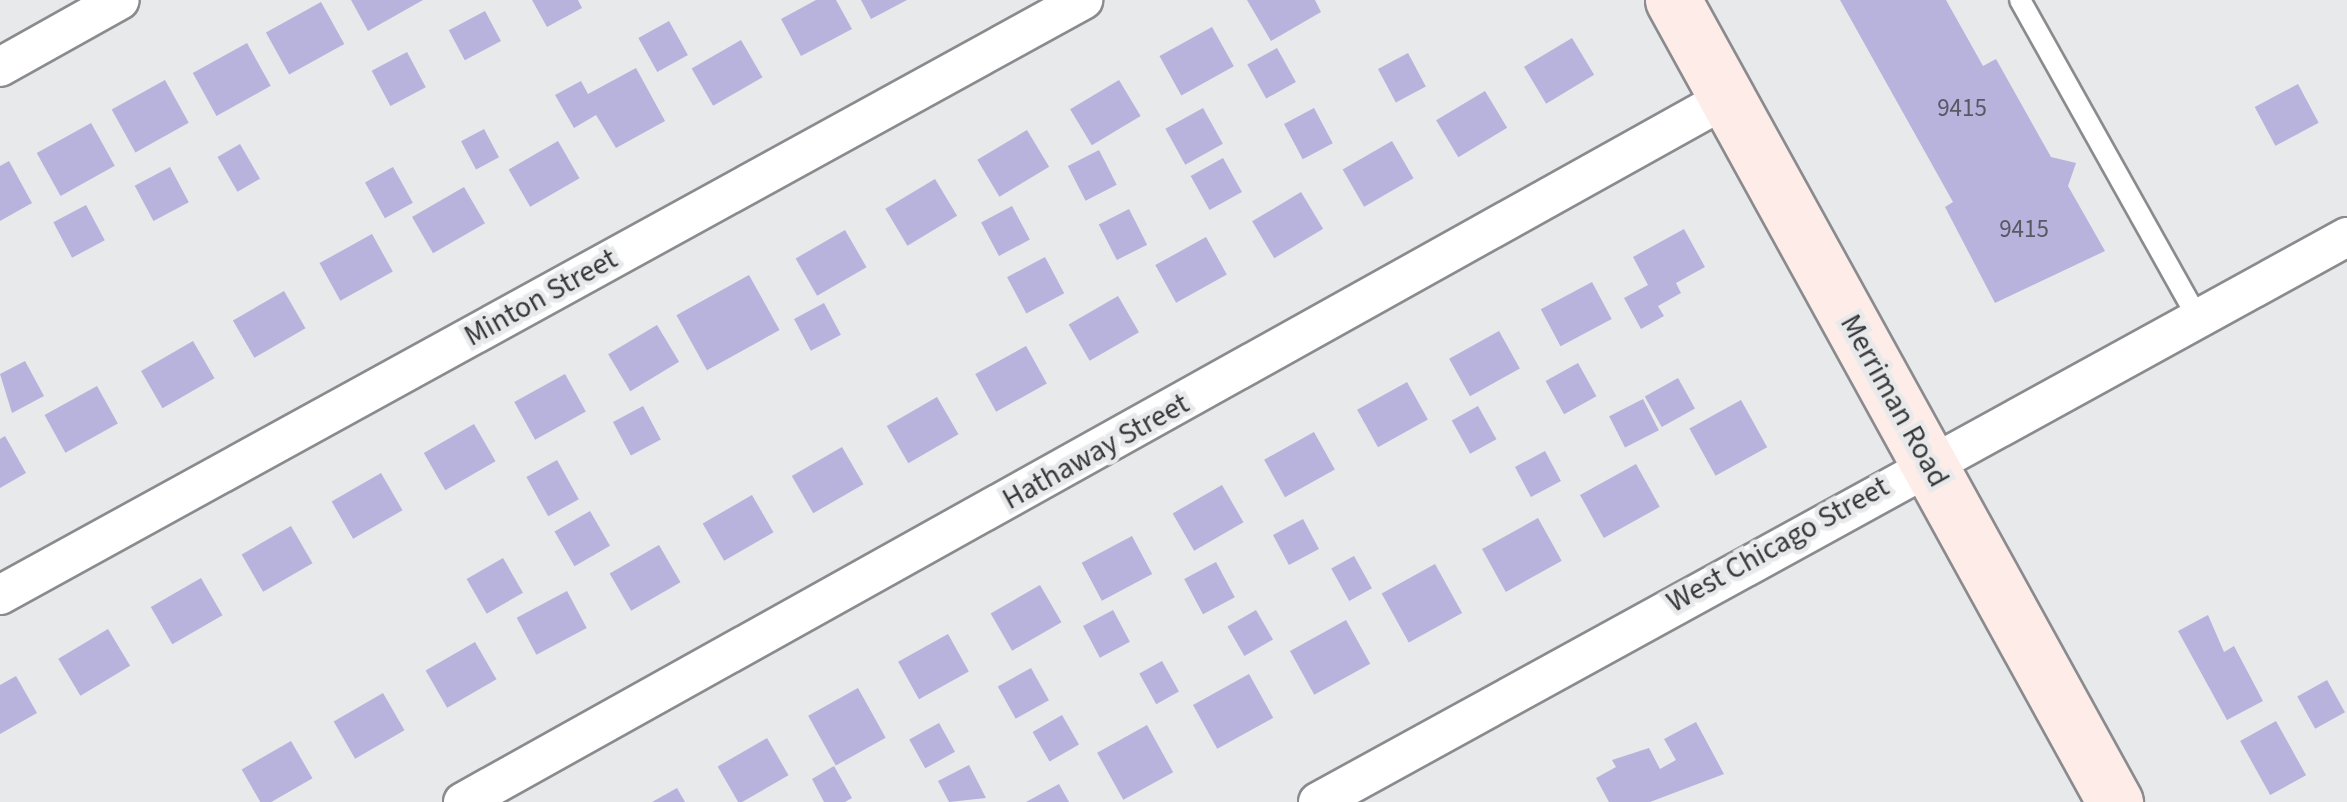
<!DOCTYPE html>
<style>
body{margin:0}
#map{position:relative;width:2347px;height:802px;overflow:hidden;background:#e7e9eb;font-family:"Source Sans 3",sans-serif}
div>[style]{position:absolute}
.building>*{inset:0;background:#b8b3dd;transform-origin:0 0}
.roads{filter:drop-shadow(2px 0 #8a8b8e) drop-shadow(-2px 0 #8a8b8e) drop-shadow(0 2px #8a8b8e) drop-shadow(0 -2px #8a8b8e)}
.service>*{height:20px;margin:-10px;padding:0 10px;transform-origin:10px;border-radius:10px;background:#fff}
.minor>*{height:38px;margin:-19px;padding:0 19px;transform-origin:19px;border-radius:19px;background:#fff}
.secondary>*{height:55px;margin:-27.5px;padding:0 27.5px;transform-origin:27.5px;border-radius:27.5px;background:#feece8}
span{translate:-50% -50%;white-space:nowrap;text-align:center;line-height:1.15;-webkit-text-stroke:9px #e7e9eb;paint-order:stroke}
.number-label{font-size:25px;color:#595863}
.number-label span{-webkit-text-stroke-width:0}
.street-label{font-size:30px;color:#39393a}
</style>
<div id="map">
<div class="building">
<div style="clip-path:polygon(351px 0,423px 0,368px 31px)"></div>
<div style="clip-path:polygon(532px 0,578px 0,582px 8px,547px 27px)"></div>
<div style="clip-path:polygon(816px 0,836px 0,852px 29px,801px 56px,781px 19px)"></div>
<div style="clip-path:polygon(861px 0,907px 0,871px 19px)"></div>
<div style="clip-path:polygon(1247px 0,1315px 0,1321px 12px,1271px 41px)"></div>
<div style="clip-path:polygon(1840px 0,1946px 0,1983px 66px,1996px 59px,2051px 157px,2076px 163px,2068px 186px,2105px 251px,1995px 303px,1945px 207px,1953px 202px)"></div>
<div style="left:321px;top:2px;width:48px;height:63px;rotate:61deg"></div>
<div style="left:485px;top:11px;width:34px;height:41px;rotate:62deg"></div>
<div style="left:669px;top:21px;width:39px;height:35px;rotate:61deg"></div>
<div style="left:1212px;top:27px;width:45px;height:60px;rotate:61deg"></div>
<div style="left:1572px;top:38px;width:43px;height:56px;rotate:59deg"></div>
<div style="left:741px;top:40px;width:43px;height:57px;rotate:60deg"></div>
<div style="left:247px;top:43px;width:49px;height:62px;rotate:61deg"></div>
<div style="left:1277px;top:48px;width:39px;height:34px;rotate:61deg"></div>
<div style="left:407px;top:52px;width:40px;height:40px;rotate:62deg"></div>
<div style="left:1408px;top:53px;width:38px;height:34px;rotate:62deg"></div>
<div style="clip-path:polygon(636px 68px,665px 121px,616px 148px,596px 115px,574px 128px,555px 95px,581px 81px,588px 94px)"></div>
<div style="left:165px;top:80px;width:49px;height:61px;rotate:61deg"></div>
<div style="left:1119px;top:80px;width:42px;height:57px;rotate:59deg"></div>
<div style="left:2298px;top:84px;width:44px;height:49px;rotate:62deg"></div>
<div style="left:1485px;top:91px;width:43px;height:57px;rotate:59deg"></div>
<div style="left:1203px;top:108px;width:41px;height:43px;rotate:61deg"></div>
<div style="left:1314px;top:108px;width:40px;height:34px;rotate:62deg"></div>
<div style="left:91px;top:123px;width:49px;height:62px;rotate:61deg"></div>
<div style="left:484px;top:129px;width:32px;height:26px;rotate:62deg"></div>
<div style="left:1027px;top:130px;width:43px;height:58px;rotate:59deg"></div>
<div style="left:558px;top:141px;width:43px;height:57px;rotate:60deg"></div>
<div style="left:1392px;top:141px;width:43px;height:57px;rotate:60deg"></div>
<div style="left:240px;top:144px;width:40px;height:26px;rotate:60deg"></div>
<div style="left:1099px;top:150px;width:39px;height:35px;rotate:63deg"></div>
<div style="left:1223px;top:158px;width:39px;height:37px;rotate:61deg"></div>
<div style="clip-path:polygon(9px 161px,32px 203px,0 221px,0 166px)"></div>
<div style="left:170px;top:167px;width:40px;height:40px;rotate:62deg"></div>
<div style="left:393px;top:167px;width:41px;height:32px;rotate:61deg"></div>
<div style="left:935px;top:179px;width:43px;height:58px;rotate:59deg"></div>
<div style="left:464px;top:187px;width:42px;height:60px;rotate:60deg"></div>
<div style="left:1301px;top:192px;width:43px;height:57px;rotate:59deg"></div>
<div style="left:86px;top:205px;width:40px;height:37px;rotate:62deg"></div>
<div style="left:1012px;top:206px;width:38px;height:35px;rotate:62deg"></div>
<div style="left:1129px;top:209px;width:40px;height:34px;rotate:63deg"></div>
<div style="clip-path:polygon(1684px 229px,1705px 267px,1676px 283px,1681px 293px,1658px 306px,1664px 316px,1641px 329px,1624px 298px,1648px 285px,1633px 257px)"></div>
<div style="left:845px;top:230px;width:43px;height:57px;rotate:60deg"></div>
<div style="left:372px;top:234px;width:43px;height:60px;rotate:61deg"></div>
<div style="left:1206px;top:237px;width:43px;height:58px;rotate:61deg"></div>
<div style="left:1045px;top:257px;width:41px;height:43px;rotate:62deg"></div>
<div style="left:749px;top:275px;width:63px;height:83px;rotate:61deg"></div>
<div style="left:1592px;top:282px;width:42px;height:58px;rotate:62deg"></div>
<div style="left:284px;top:291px;width:43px;height:59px;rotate:60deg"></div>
<div style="left:1118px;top:296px;width:42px;height:57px;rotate:60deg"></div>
<div style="left:824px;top:303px;width:36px;height:34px;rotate:62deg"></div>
<div style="left:657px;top:325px;width:43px;height:57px;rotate:59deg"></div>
<div style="left:1499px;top:331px;width:43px;height:57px;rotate:61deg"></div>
<div style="left:193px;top:341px;width:43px;height:60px;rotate:60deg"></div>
<div style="left:1026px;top:346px;width:43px;height:58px;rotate:61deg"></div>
<div style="clip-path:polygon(25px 361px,44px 396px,12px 413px,0 374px)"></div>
<div style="left:1578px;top:363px;width:38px;height:37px;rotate:61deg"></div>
<div style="left:565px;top:374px;width:43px;height:58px;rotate:61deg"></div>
<div style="left:1678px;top:378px;width:35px;height:38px;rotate:61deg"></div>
<div style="left:1407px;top:382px;width:43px;height:57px;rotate:61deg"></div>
<div style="left:97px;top:386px;width:43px;height:60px;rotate:61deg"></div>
<div style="left:937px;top:397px;width:43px;height:58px;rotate:60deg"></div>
<div style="left:1643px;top:399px;width:35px;height:38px;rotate:63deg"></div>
<div style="left:1741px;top:400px;width:54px;height:59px;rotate:61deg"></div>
<div style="left:643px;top:406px;width:38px;height:34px;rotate:62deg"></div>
<div style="left:1478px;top:406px;width:38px;height:30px;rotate:61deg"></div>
<div style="left:474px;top:424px;width:43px;height:58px;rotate:60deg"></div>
<div style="left:1314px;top:432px;width:43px;height:57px;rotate:61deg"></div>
<div style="clip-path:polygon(5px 436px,26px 473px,0 488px,0 439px)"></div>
<div style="left:842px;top:447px;width:43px;height:58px;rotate:60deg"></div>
<div style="left:1545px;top:451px;width:34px;height:34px;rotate:62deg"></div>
<div style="left:557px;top:460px;width:45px;height:35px;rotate:61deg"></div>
<div style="left:1636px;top:464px;width:49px;height:64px;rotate:61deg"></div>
<div style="left:381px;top:473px;width:43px;height:57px;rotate:60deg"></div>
<div style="left:1222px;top:485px;width:43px;height:57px;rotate:60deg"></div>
<div style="left:752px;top:495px;width:43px;height:57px;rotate:60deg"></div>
<div style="left:590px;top:511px;width:40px;height:41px;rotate:60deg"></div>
<div style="left:1538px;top:518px;width:49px;height:64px;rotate:61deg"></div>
<div style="left:1303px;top:519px;width:34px;height:34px;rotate:62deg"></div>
<div style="left:291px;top:526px;width:43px;height:57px;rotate:60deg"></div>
<div style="left:1132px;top:536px;width:43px;height:57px;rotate:62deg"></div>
<div style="left:659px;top:545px;width:43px;height:57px;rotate:60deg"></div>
<div style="left:1354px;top:556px;width:37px;height:26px;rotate:61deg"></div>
<div style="left:503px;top:558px;width:40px;height:42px;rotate:60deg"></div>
<div style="left:1216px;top:562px;width:40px;height:36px;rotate:62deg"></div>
<div style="left:1435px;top:564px;width:56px;height:61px;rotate:61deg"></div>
<div style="left:201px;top:578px;width:43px;height:58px;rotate:60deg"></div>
<div style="left:1040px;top:585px;width:43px;height:57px;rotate:60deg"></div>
<div style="left:567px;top:591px;width:42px;height:57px;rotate:62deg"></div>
<div style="left:1113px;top:610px;width:36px;height:34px;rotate:62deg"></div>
<div style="left:1256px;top:610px;width:34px;height:33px;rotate:60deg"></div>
<div style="clip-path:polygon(2208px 615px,2224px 652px,2234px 646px,2263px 701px,2227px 720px,2178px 631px)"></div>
<div style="left:1346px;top:620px;width:50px;height:64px;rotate:61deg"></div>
<div style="left:108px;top:629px;width:43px;height:58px;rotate:59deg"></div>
<div style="left:948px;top:634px;width:43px;height:57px;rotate:61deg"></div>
<div style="left:475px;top:642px;width:43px;height:57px;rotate:60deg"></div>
<div style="left:1162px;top:661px;width:35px;height:26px;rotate:61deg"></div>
<div style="left:1031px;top:668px;width:37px;height:38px;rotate:61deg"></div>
<div style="left:1249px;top:674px;width:50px;height:64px;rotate:61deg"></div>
<div style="clip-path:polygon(16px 676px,37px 713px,0 734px,0 685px)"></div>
<div style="left:2327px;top:680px;width:37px;height:34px;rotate:61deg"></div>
<div style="left:858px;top:688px;width:57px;height:57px;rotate:61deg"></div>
<div style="left:383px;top:693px;width:43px;height:57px;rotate:60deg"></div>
<div style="left:1062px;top:715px;width:34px;height:34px;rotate:60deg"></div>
<div style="left:2276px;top:721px;width:62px;height:41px;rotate:61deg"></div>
<div style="clip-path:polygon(1696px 722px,1724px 774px,1650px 802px,1609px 802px,1596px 778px,1616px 767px,1612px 760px,1649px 748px,1660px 769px,1676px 760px,1664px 739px)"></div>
<div style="left:939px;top:723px;width:33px;height:34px;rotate:61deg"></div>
<div style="left:1147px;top:725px;width:54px;height:57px;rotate:61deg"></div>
<div style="left:767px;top:738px;width:43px;height:57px;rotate:60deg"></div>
<div style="left:291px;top:741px;width:43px;height:57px;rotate:60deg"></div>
<div style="clip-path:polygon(969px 765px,986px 798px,949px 802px,938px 781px)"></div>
<div style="clip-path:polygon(834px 766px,852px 798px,845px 802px,824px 802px,812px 779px)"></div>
<div style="clip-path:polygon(1059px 784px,1069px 802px,1026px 802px)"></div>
<div style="clip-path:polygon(677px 788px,685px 802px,652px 802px)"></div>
</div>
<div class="roads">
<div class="service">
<div style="left:2020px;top:0;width:364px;rotate:60.8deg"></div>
</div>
<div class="minor">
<div style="left:0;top:67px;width:137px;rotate:-29.2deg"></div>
<div style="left:0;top:595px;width:1236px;rotate:-28.78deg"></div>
<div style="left:463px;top:802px;width:1447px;rotate:-29.12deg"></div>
<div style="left:1318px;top:802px;width:1174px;rotate:-28.77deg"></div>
</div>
<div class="secondary">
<div style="left:1673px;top:0;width:916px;rotate:61.14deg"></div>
</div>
</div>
<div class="number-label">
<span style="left:1962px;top:108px">9415</span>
<span style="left:2024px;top:229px">9415</span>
</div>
<div class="street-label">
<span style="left:541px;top:298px;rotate:-29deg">Minton Street</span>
<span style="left:1894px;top:401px;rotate:61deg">Merriman Road</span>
<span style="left:1096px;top:452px;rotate:-29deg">Hathaway Street</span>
<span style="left:1778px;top:545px;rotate:-29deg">West Chicago Street</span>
</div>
</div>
